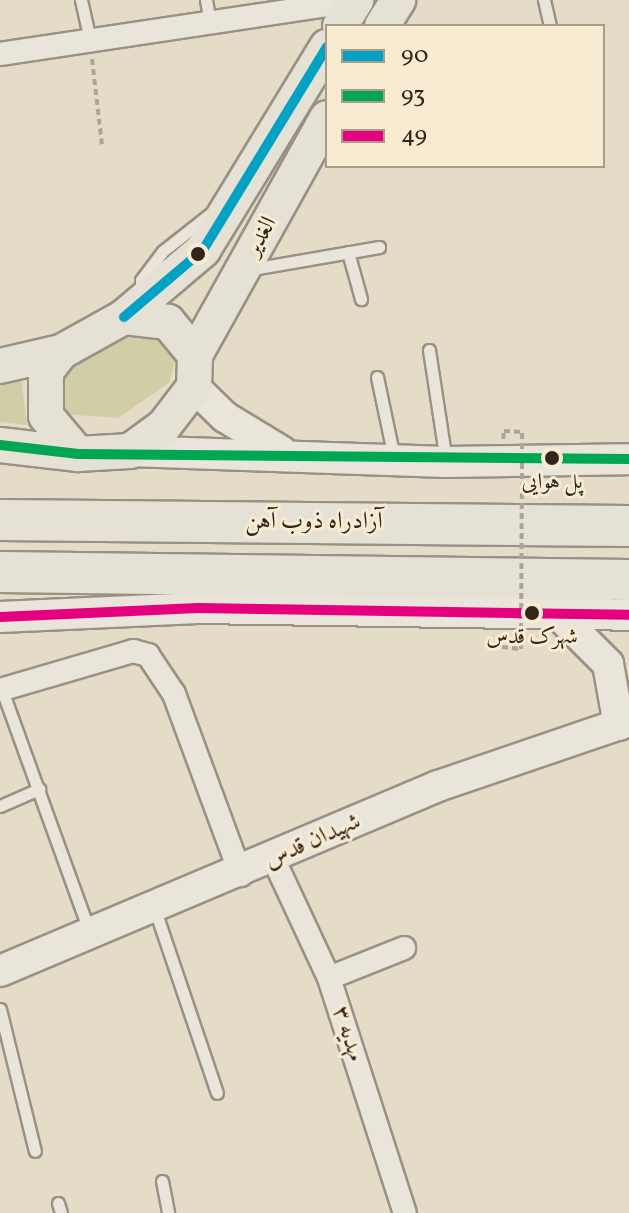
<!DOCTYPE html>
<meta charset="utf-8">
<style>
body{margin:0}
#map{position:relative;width:629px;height:1213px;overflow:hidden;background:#e5dcc7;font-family:Vollkorn,Amiri,serif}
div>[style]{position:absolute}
.green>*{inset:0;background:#d1cda6}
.path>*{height:4px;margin-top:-2px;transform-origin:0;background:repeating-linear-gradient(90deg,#aaa49b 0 6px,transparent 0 10px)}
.roads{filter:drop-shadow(2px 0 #989184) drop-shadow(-2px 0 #989184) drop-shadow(0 2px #989184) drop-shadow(0 -2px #989184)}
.lane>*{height:11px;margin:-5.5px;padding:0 5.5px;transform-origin:5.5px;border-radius:5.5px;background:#eae5db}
.street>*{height:22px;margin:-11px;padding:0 11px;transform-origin:11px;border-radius:11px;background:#eae5db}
.secondary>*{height:30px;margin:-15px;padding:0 15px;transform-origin:15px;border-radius:15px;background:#eae5db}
.primary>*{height:34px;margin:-17px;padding:0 17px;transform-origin:17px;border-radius:17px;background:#e6e1d5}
.highway>*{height:40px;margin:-20px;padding:0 20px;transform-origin:20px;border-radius:20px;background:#e6e1d5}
.path-bridge>*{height:4px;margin-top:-2px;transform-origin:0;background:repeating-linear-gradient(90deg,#aaa49b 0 6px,transparent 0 10px)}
.bus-1>*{height:10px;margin:-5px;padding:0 5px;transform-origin:5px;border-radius:5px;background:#03a2c5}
.bus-2>*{height:10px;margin:-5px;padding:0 5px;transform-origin:5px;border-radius:5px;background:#00a651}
.bus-3>*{height:10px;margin:-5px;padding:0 5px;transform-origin:5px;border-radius:5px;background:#e5007d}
.dots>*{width:22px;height:22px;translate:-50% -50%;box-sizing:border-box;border:4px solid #f7ecd2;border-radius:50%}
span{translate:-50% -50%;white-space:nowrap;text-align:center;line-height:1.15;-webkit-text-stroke:6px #f7ecd2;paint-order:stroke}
.bus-label{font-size:22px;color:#33251c}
.street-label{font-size:24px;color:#33251c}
.legend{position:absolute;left:325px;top:24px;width:280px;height:144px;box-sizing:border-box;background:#f7ecd2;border:2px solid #a99c89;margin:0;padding:10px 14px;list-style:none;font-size:24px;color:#33251c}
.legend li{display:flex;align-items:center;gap:16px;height:40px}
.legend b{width:40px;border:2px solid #a99c89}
</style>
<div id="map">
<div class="green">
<div style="clip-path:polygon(158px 331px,177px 355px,169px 383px,118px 418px,63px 414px,51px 382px,70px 361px,128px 332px)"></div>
<div style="clip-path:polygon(21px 375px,27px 425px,0 422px,0 379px)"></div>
</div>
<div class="path">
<div style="left:92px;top:59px;width:88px;rotate:83.4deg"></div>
<div style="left:503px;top:439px;width:8px;rotate:-83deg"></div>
<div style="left:504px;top:431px;width:18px;rotate:3deg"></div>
<div style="left:502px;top:637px;width:10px;rotate:90deg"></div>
<div style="left:502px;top:647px;width:19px;rotate:6deg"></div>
</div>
<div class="roads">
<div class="lane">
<div style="left:81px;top:0;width:41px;rotate:77.3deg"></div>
<div style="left:206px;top:0;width:22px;rotate:80deg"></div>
<div style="left:544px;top:0;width:27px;rotate:77deg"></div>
<div style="left:348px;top:252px;width:49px;rotate:74.5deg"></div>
<div style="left:252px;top:269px;width:129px;rotate:-9.8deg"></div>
<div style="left:142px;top:294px;width:14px;rotate:-94deg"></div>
<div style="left:141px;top:280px;width:36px;rotate:-53deg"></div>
<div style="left:163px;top:251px;width:71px;rotate:-38.2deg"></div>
<div style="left:429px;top:350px;width:112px;rotate:81.3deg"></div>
<div style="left:377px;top:377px;width:83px;rotate:78.1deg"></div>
<div style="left:2px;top:690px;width:255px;rotate:70.1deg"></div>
<div style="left:0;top:806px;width:43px;rotate:-23.6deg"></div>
<div style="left:155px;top:910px;width:193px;rotate:71.3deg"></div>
<div style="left:0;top:1009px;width:146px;rotate:76.2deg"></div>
<div style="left:162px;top:1181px;width:33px;rotate:79deg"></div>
<div style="left:58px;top:1203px;width:10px;rotate:73deg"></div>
</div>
<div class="street">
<div style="left:0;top:54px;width:359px;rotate:-8.5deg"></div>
<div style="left:0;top:690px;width:139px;rotate:-16.3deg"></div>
<div style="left:133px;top:651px;width:16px;rotate:15deg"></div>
<div style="left:148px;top:655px;width:47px;rotate:56.3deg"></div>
<div style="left:174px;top:694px;width:193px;rotate:69.7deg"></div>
<div style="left:274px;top:860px;width:130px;rotate:65deg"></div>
<div style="left:329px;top:978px;width:247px;rotate:72.1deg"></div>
<div style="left:329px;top:978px;width:81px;rotate:-21.8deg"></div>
</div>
<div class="secondary">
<div style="left:194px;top:387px;width:43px;rotate:44.1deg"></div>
<div style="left:225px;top:417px;width:66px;rotate:31.3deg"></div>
<div style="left:130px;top:451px;width:316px;rotate:2deg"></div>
<div style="left:446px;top:462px;width:183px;rotate:-0.9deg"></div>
<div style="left:558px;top:614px;width:71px;rotate:45deg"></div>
<div style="left:608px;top:664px;width:62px;rotate:79.8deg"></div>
<div style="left:0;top:617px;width:198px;rotate:-2.6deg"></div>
<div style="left:198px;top:608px;width:431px;rotate:0.9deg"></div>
<div style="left:0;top:971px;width:475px;rotate:-22.9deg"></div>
<div style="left:438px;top:786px;width:202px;rotate:-18.8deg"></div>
</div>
<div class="primary">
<div style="left:340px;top:26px;width:31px;rotate:-58deg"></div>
<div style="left:382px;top:26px;width:31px;rotate:-58deg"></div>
<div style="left:124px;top:317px;width:104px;rotate:-40.3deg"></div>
<div style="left:203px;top:250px;width:238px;rotate:-58.6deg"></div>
<div style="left:195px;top:355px;width:271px;rotate:-60.9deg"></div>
<div style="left:0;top:366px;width:63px;rotate:-12.9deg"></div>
<div style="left:0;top:445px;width:79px;rotate:6.6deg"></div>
<div style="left:78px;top:454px;width:52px;rotate:-3.3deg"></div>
<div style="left:130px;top:451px;width:42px;rotate:-36.3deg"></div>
<div style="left:164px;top:426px;width:49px;rotate:-52.4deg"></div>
<div style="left:194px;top:387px;width:32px;rotate:-88deg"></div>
<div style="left:195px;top:355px;width:43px;rotate:-129.3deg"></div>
<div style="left:168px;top:322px;width:44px;rotate:-173.5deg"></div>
<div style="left:124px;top:317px;width:72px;rotate:150.9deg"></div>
<div style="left:61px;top:352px;width:24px;rotate:128deg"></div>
<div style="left:46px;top:371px;width:45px;rotate:90deg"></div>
<div style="left:46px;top:416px;width:50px;rotate:49.9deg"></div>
</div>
<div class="highway">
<div style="left:0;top:520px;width:629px;rotate:0.55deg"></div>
<div style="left:0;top:572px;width:629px;rotate:0.73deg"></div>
</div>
</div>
<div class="path-bridge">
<div style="left:521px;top:649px;width:217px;rotate:-89.7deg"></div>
</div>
<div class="bus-1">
<div style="left:124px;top:317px;width:104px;rotate:-40.3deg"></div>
<div style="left:203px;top:250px;width:238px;rotate:-58.6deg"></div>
</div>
<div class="bus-2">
<div style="left:0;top:445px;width:79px;rotate:6.6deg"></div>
<div style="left:78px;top:454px;width:551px;rotate:0.52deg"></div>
</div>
<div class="bus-3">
<div style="left:0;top:617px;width:198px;rotate:-2.6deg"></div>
<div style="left:198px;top:608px;width:431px;rotate:0.9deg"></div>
</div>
<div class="dots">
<div style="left:198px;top:254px;background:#33251c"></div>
<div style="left:552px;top:458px;background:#33251c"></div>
<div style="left:532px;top:613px;background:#33251c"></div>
</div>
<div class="bus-label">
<span style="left:552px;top:483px">پل هوایی</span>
<span style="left:532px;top:638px">شهرک قدس</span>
</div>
<div class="street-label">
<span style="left:262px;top:237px;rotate:-61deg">الغدیر</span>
<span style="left:314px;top:523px">آزادراه ذوب آهن</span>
<span style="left:313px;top:842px;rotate:-24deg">شهیدان قدس</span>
<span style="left:347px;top:1034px;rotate:72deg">مهدیه ۳</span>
</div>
<ul class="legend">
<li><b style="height:10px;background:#03a2c5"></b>90</li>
<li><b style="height:10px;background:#00a651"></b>93</li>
<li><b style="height:10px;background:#e5007d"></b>49</li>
</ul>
</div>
